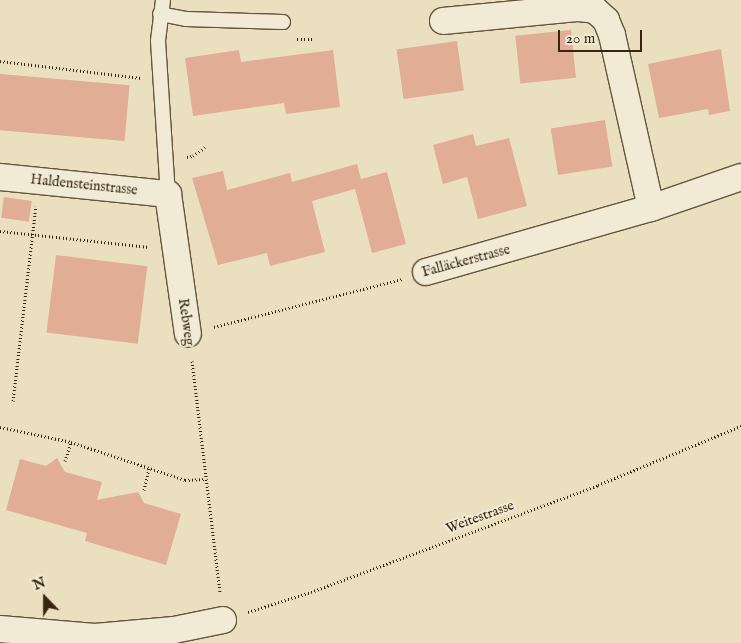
<!DOCTYPE html>
<meta charset="utf-8">
<style>
body{margin:0}
#map{position:relative;width:741px;height:643px;overflow:hidden;background:#eae0c0;font-family:"IM FELL English",serif}
div>[style]{position:absolute}
.building>*{inset:0;background:#e1ad95;transform-origin:0 0}
.path>*{height:3px;margin-top:-1.5px;transform-origin:0;background:repeating-linear-gradient(90deg,#37250f 0 1px,transparent 0 3.5px)}
.roads{filter:drop-shadow(1px 0 #64543b) drop-shadow(-1px 0 #64543b) drop-shadow(0 1px #64543b) drop-shadow(0 -1px #64543b)}
.service>*{height:14px;margin:-7px;padding:0 7px;transform-origin:7px;border-radius:7px;background:#f1ebd6}
.minor>*{height:26px;margin:-13px;padding:0 13px;transform-origin:13px;border-radius:13px;background:#f1ebd6}
span{translate:-50% -50%;white-space:nowrap;text-align:center;line-height:1.15;-webkit-text-stroke:4px #f1ebd6;paint-order:stroke}
.street-label{font-size:14px;color:#37250f}
.north{position:absolute;left:20px;top:573px;width:50px;height:50px;-webkit-text-stroke:4px #f1ebd6;paint-order:stroke;rotate:338deg;font-size:14px;font-weight:700;line-height:20px;text-align:center;color:#37250f}
.north::after{content:'';display:block;margin:auto;width:18px;height:22px;background:#37250f;clip-path:polygon(50% 0,100% 100%,50% 72%,0 100%)}
.scale{position:absolute;left:558px;top:30px;width:84px;height:22px;box-sizing:border-box;border:2px solid #37250f;border-top:0;padding-left:6px;font-size:15px;line-height:18px;white-space:nowrap;color:#37250f;-webkit-text-stroke:4px #f1ebd6;paint-order:stroke}
</style>
<div id="map">
<div class="building">
<div style="left:571px;top:30px;width:48px;height:56px;rotate:84deg"></div>
<div style="left:457px;top:41px;width:50px;height:61px;rotate:82deg"></div>
<div style="clip-path:polygon(721px 49px,730px 111px,709px 115px,708px 109px,659px 118px,648px 64px)"></div>
<div style="clip-path:polygon(239px 50px,241px 62px,333px 50px,340px 107px,286px 114px,284px 103px,193px 116px,185px 58px)"></div>
<div style="left:0;top:74px;width:130px;height:56px;rotate:5deg"></div>
<div style="left:605px;top:120px;width:47px;height:55px;rotate:81deg"></div>
<div style="clip-path:polygon(473px 134px,476px 146px,509px 138px,527px 206px,478px 219px,467px 177px,443px 184px,433px 145px)"></div>
<div style="clip-path:polygon(357px 164px,361px 179px,387px 172px,406px 244px,372px 253px,355px 189px,312px 201px,325px 252px,270px 266px,267px 253px,218px 265px,192px 178px,223px 171px,227px 190px,290px 173px,292px 182px)"></div>
<div style="left:4px;top:197px;width:28px;height:21px;rotate:8deg"></div>
<div style="left:56px;top:255px;width:92px;height:78px;rotate:7deg"></div>
<div style="clip-path:polygon(57px 458px,65px 472px,102px 482px,97px 500px,138px 492px,144px 503px,181px 514px,166px 565px,85px 541px,87px 533px,6px 510px,20px 459px,46px 466px)"></div>
</div>
<div class="path">
<div style="left:297px;top:39px;width:17px"></div>
<div style="left:0;top:61px;width:142px;rotate:6.9deg"></div>
<div style="left:187px;top:157px;width:6px;rotate:-9deg"></div>
<div style="left:193px;top:156px;width:15px;rotate:-37deg"></div>
<div style="left:0;top:231px;width:150px;rotate:6.1deg"></div>
<div style="left:214px;top:327px;width:194px;rotate:-14.3deg"></div>
<div style="left:192px;top:361px;width:234px;rotate:83.1deg"></div>
<div style="left:13px;top:401px;width:196px;rotate:-83.3deg"></div>
<div style="left:0;top:427px;width:73px;rotate:11.9deg"></div>
<div style="left:71px;top:442px;width:120px;rotate:18.4deg"></div>
<div style="left:185px;top:480px;width:21px;rotate:-3deg"></div>
<div style="left:65px;top:461px;width:20px;rotate:-72deg"></div>
<div style="left:144px;top:490px;width:23px;rotate:-77deg"></div>
<div style="left:248px;top:612px;width:66px;rotate:-17.6deg"></div>
<div style="left:311px;top:592px;width:306px;rotate:-20.4deg"></div>
<div style="left:598px;top:485px;width:155px;rotate:-22.4deg"></div>
</div>
<div class="roads">
<div class="service">
<div style="left:163px;top:0;width:41px;rotate:97deg"></div>
<div style="left:158px;top:41px;width:153px;rotate:86.3deg"></div>
<div style="left:160px;top:14px;width:26px;rotate:11deg"></div>
<div style="left:186px;top:19px;width:97px;rotate:1.8deg"></div>
</div>
<div class="minor">
<div style="left:443px;top:21px;width:137px;rotate:-5.5deg"></div>
<div style="left:579px;top:8px;width:16px;rotate:7deg"></div>
<div style="left:595px;top:10px;width:15px;rotate:42deg"></div>
<div style="left:606px;top:20px;width:16px;rotate:68deg"></div>
<div style="left:612px;top:35px;width:177px;rotate:77.3deg"></div>
<div style="left:0;top:177px;width:169px;rotate:5.8deg"></div>
<div style="left:168px;top:194px;width:141px;rotate:81.9deg"></div>
<div style="left:426px;top:272px;width:234px;rotate:-15.9deg"></div>
<div style="left:651px;top:208px;width:95px;rotate:-19deg"></div>
<div style="left:0;top:629px;width:95px;rotate:4.8deg"></div>
<div style="left:95px;top:637px;width:79px;rotate:-5.1deg"></div>
<div style="left:174px;top:630px;width:50px;rotate:-11.5deg"></div>
</div>
</div>
<div class="street-label">
<span style="left:84px;top:185px;rotate:6deg">Haldensteinstrasse</span>
<span style="left:466px;top:261px;rotate:-15deg">Falläckerstrasse</span>
<span style="left:186px;top:322px;rotate:82deg">Rebweg</span>
<span style="left:480px;top:517px;rotate:-20deg">Weitestrasse</span>
</div>
<div class="north">N</div>
<div class="scale">20 m</div>
</div>
